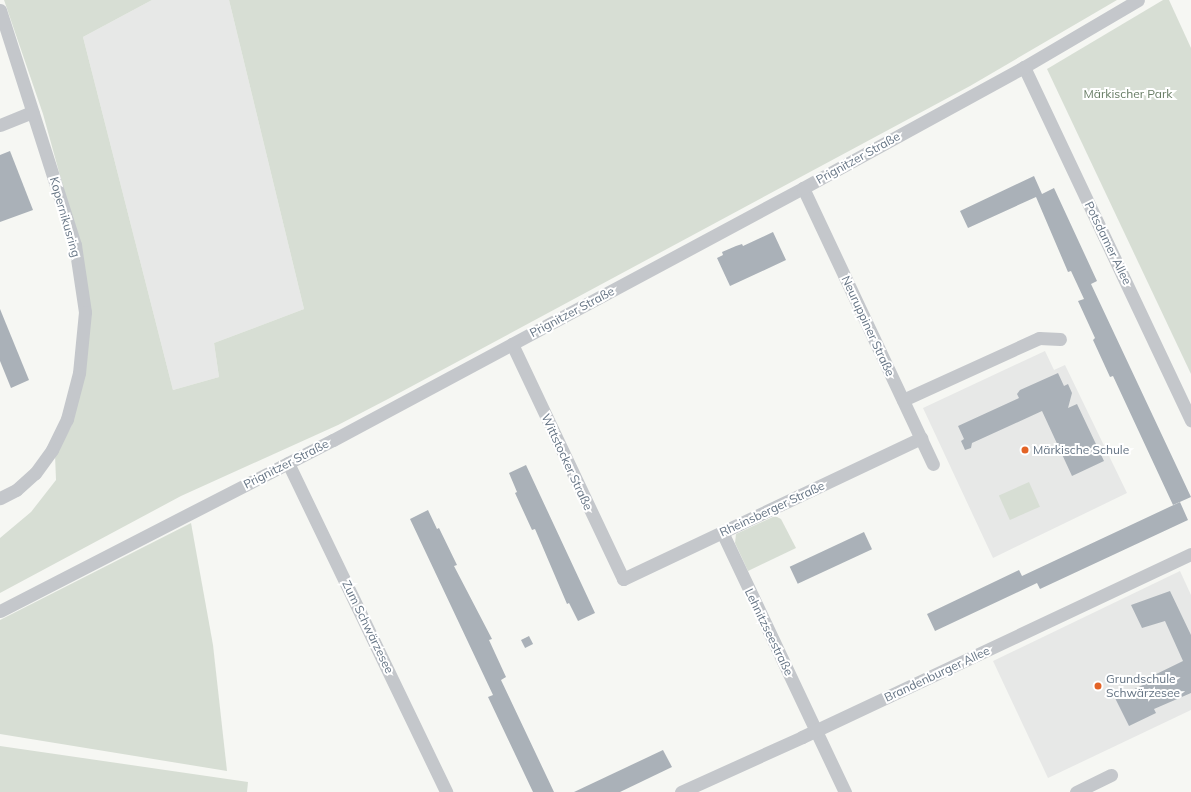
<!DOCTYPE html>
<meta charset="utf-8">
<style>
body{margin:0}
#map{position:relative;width:1191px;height:792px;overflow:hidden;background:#f6f7f3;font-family:Mulish,sans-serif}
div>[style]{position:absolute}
.built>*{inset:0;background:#e7e8e7}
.green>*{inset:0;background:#d7ded4;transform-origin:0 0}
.building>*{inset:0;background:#aab1b8;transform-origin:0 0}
.street>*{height:13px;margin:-6.5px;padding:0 6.5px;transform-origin:6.5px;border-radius:6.5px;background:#c4c7cb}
.dots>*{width:11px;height:11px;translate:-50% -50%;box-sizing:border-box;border:2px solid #fff;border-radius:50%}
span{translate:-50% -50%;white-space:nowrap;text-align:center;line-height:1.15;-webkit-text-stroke:4px #fff;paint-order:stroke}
.park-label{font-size:12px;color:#677c64}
.street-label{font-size:12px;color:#657484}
.poi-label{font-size:12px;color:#657484}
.left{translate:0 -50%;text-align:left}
</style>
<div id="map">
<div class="built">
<div style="clip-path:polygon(152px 0,229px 0,304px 309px,214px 343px,219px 377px,173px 390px,83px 37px)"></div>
<div style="clip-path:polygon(1045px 351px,1054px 370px,1065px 365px,1127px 493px,993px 558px,923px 408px)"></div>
<div style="clip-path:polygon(1180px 571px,1191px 595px,1191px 710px,1048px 778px,993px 661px)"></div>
</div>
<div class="green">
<div style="clip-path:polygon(4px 0,152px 0,83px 37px,173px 390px,219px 377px,214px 343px,304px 309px,229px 0,1117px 0,970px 86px,388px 399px,338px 425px,181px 496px,0 593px,0 538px,31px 512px,56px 480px,55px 455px,71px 427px,82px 385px,89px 337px,69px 208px,43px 114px)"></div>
<div style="clip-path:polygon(1163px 0,1169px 0,1191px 48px,1191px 374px,1047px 69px)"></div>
<div style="left:1029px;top:482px;width:27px;height:33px;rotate:66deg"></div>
<div style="clip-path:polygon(775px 516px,781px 519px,796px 548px,748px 571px,735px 543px,736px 534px)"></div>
<div style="clip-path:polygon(191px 523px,213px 645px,227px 771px,0 734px,0 620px)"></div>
<div style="clip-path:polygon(0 746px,248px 782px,247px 792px,0 792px)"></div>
</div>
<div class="building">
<div style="clip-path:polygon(10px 151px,33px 210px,0 222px,0 155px)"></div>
<div style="clip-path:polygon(1034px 176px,1042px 194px,1054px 188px,1097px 281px,1091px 284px,1191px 497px,1173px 505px,1113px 376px,1110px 377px,1093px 340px,1095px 338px,1078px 301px,1084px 299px,1071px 271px,1068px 272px,1036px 197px,968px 228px,960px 211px)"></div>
<div style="clip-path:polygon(773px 232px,786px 260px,730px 286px,717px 258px,723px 255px,722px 252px,736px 246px,742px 244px,743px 246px)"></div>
<div style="clip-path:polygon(0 309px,29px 380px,11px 388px,0 361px)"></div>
<div style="clip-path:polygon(1058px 373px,1064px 386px,1068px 384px,1072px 393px,1068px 408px,1077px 404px,1104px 461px,1072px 476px,1042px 411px,972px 443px,971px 448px,965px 450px,961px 441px,964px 439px,958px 426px,1019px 398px,1017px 394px,1020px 390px)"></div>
<div style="clip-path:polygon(526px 465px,595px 613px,578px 621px,569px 603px,567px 604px,535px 529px,532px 530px,515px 493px,517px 492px,509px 473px)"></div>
<div style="clip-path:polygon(1180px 502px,1188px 520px,1040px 589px,1037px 583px,935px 631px,927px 614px,1019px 570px,1022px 576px)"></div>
<div style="clip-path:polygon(428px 510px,437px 529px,439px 528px,457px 565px,454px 566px,492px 639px,489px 640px,506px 677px,501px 680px,554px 792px,533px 792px,488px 697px,493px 695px,410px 519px)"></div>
<div style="left:864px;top:532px;width:19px;height:82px;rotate:65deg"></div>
<div style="clip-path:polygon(1170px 591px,1191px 635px,1191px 693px,1154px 709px,1156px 713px,1129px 726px,1115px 698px,1143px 685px,1142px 681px,1183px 661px,1165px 621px,1142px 628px,1131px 605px)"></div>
<div style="left:529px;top:636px;width:9px;height:9px;rotate:63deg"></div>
<div style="clip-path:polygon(663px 750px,672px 767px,620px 792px,574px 792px)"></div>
</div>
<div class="street">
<div style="left:0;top:10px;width:247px;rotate:72.3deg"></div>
<div style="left:75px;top:245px;width:68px;rotate:81.5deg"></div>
<div style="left:85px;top:312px;width:61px;rotate:95.6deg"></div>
<div style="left:79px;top:373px;width:48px;rotate:104.6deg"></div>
<div style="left:67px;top:419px;width:34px;rotate:116deg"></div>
<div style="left:52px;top:450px;width:29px;rotate:126deg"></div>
<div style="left:35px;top:473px;width:25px;rotate:138deg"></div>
<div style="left:16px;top:490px;width:18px;rotate:153deg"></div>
<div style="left:1024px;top:67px;width:391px;rotate:64.7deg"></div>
<div style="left:0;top:125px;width:35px;rotate:-22deg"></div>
<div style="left:803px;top:188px;width:305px;rotate:64.8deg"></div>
<div style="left:512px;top:344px;width:260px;rotate:64.7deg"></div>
<div style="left:623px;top:579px;width:330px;rotate:-25.3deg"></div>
<div style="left:903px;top:400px;width:149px;rotate:-24.5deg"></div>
<div style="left:1039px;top:338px;width:21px;rotate:3deg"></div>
<div style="left:288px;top:463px;width:365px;rotate:64.3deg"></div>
<div style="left:722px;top:532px;width:288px;rotate:64.7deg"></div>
<div style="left:0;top:611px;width:374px;rotate:-27.2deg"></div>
<div style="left:333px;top:440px;width:533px;rotate:-28.2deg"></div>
<div style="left:803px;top:188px;width:252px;rotate:-28.7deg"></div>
<div style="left:1024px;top:67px;width:132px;rotate:-30.4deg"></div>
<div style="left:681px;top:792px;width:133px;rotate:-24.4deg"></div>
<div style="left:802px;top:737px;width:430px;rotate:-25.2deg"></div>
<div style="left:1076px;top:792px;width:39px;rotate:-26deg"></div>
</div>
<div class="dots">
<div style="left:1025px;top:450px;background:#e36326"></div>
<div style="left:1098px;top:686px;background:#e36326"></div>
</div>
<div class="park-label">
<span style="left:1128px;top:94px">Märkischer Park</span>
</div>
<div class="street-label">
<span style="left:858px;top:158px;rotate:-29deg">Prignitzer Straße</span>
<span style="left:65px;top:217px;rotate:74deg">Kopernikusring</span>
<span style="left:1108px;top:243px;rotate:64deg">Potsdamer Allee</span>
<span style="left:572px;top:312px;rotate:-28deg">Prignitzer Straße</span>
<span style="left:868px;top:326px;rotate:65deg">Neuruppiner Straße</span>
<span style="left:567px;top:462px;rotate:65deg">Wittstocker Straße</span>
<span style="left:286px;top:464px;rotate:-27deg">Prignitzer Straße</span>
<span style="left:772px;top:509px;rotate:-25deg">Rheinsberger Straße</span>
<span style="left:368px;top:627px;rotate:64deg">Zum Schwärzesee</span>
<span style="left:769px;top:632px;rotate:64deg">Lehnitzseestraße</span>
<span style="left:937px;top:674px;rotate:-25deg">Brandenburger Allee</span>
</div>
<div class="poi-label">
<span class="left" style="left:1033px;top:450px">Märkische Schule</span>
<span class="left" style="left:1106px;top:686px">Grundschule<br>Schwärzesee</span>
</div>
</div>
